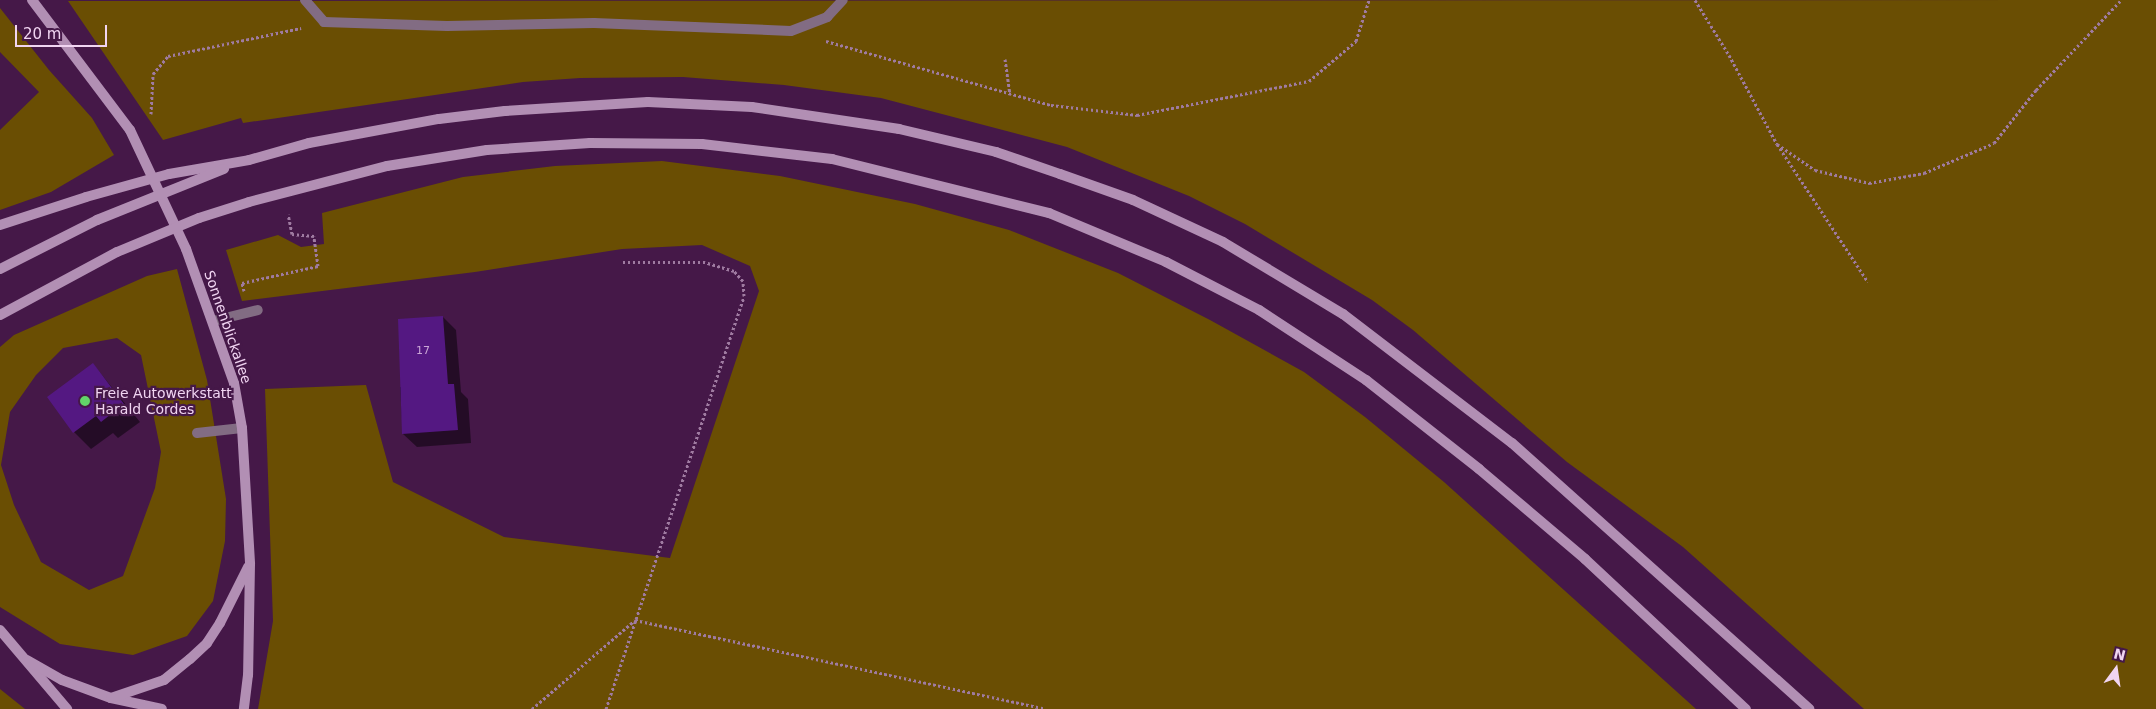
<!DOCTYPE html>
<style>
body{margin:0}
#map{position:relative;width:2156px;height:709px;overflow:hidden;background:#451848;font-family:"DejaVu Sans",sans-serif}
div>[style]{position:absolute}
.green>*{inset:0;background:#6a4e03}
.shadow>*{inset:0;background:#0007}
.building>*{inset:0;background:#541882}
.path>*{height:3px;margin-top:-1.5px;transform-origin:0;background:repeating-linear-gradient(90deg,#9f7ba1 0 2.5px,transparent 0 5px)}
.lane>*{height:10px;margin:-5px;padding:0 5px;transform-origin:5px;border-radius:5px;background:#826c83}
.secondary>*{height:10px;margin:-5px;padding:0 5px;transform-origin:5px;border-radius:5px;background:#b28fb4}
.secondary-bridge>*{height:10px;margin:-5px;padding:0 5px;transform-origin:5px;border-radius:5px;background:#b28fb4}
.dots>*{width:14px;height:14px;translate:-50% -50%;box-sizing:border-box;border:2px solid #451848;border-radius:50%}
span{translate:-50% -50%;white-space:nowrap;text-align:center;line-height:1.15;-webkit-text-stroke:4.5px #451848;paint-order:stroke}
.number-label{font-size:11px;color:#caa6d6}
.number-label span{-webkit-text-stroke-width:0}
.street-label{font-size:14px;color:#f1d5f2}
.poi-label{font-size:14px;color:#f1d5f2}
.left{translate:0 -50%;text-align:left}
.north{position:absolute;left:2091px;top:644px;width:50px;height:50px;-webkit-text-stroke:4px #451848;paint-order:stroke;rotate:14deg;font-size:14px;font-weight:700;line-height:20px;text-align:center;color:#f1d5f2}
.north::after{content:'';display:block;margin:auto;width:18px;height:22px;background:#f1d5f2;clip-path:polygon(50% 0,100% 100%,50% 72%,0 100%)}
.scale{position:absolute;left:15px;top:25px;width:92px;height:22px;box-sizing:border-box;border:2px solid #f1d5f2;border-top:0;padding-left:6px;font-size:15px;line-height:18px;white-space:nowrap;color:#f1d5f2;-webkit-text-stroke:4px #451848;paint-order:stroke}
</style>
<div id="map">
<div class="green">
<div style="clip-path:polygon(2156px 0,2156px 709px,1864px 709px,1683px 547px,1567px 462px,1413px 330px,1372px 300px,1245px 224px,1189px 196px,1067px 147px,881px 98px,784px 85px,683px 77px,580px 78px,523px 82px,243px 123px,241px 118px,163px 140px,68px 1px)"></div>
<div style="clip-path:polygon(0 8px,49px 70px,92px 118px,114px 155px,51px 192px,0 210px,0 130px,39px 92px,0 52px)"></div>
<div style="clip-path:polygon(662px 161px,780px 176px,915px 204px,1009px 230px,1118px 273px,1210px 320px,1304px 372px,1365px 417px,1444px 482px,1696px 709px,258px 709px,273px 621px,265px 389px,366px 385px,393px 482px,504px 537px,670px 558px,759px 291px,750px 266px,702px 245px,622px 249px,475px 272px,242px 301px,226px 250px,278px 235px,301px 247px,324px 244px,322px 213px,463px 177px,555px 166px)"></div>
<div style="clip-path:polygon(evenodd,177px 269px,207px 380px,226px 499px,225px 541px,213px 601px,187px 636px,133px 655px,60px 644px,0 607px,0 347px,14px 335px,147px 276px,177px 269px,117px 338px,141px 355px,161px 452px,155px 488px,123px 576px,89px 590px,41px 562px,14px 505px,1px 465px,10px 412px,36px 375px,63px 348px,117px 338px)"></div>
<div style="clip-path:polygon(0 689px,25px 709px,0 709px)"></div>
</div>
<div class="shadow">
<div style="clip-path:polygon(443px 317px,456px 330px,461px 392px,468px 399px,471px 443px,417px 447px,403px 434px,400px 387px,404px 387px)"></div>
<div style="clip-path:polygon(93px 364px,140px 422px,118px 438px,113px 433px,91px 449px,74px 432px)"></div>
</div>
<div class="building">
<div style="clip-path:polygon(443px 316px,448px 384px,454px 384px,458px 430px,402px 434px,398px 319px)"></div>
<div style="clip-path:polygon(93px 363px,124px 404px,101px 422px,96px 416px,73px 433px,47px 397px)"></div>
</div>
<div class="path">
<div style="left:1695px;top:0;width:65px;rotate:58.3deg"></div>
<div style="left:1729px;top:55px;width:101px;rotate:61.7deg"></div>
<div style="left:1777px;top:144px;width:165px;rotate:56.6deg"></div>
<div style="left:826px;top:41px;width:234px;rotate:15.9deg"></div>
<div style="left:1051px;top:105px;width:87px;rotate:6.6deg"></div>
<div style="left:1137px;top:115px;width:175px;rotate:-11.2deg"></div>
<div style="left:1309px;top:81px;width:62px;rotate:-40.4deg"></div>
<div style="left:1356px;top:41px;width:43px;rotate:-72.4deg"></div>
<div style="left:1005px;top:59px;width:36px;rotate:82deg"></div>
<div style="left:151px;top:114px;width:40px;rotate:-87.1deg"></div>
<div style="left:153px;top:74px;width:23px;rotate:-50deg"></div>
<div style="left:168px;top:56px;width:136px;rotate:-11.9deg"></div>
<div style="left:1777px;top:144px;width:46px;rotate:34.4deg"></div>
<div style="left:1815px;top:170px;width:56px;rotate:13.5deg"></div>
<div style="left:1869px;top:183px;width:56px;rotate:-10.3deg"></div>
<div style="left:1924px;top:173px;width:76px;rotate:-23.2deg"></div>
<div style="left:1994px;top:143px;width:68px;rotate:-51.6deg"></div>
<div style="left:2036px;top:90px;width:124px;rotate:-46.6deg"></div>
<div style="left:244px;top:291px;width:8px;rotate:-104deg"></div>
<div style="left:242px;top:283px;width:78px;rotate:-12.6deg"></div>
<div style="left:318px;top:266px;width:30px;rotate:-98deg"></div>
<div style="left:314px;top:236px;width:22px;rotate:-175deg"></div>
<div style="left:292px;top:234px;width:20px;rotate:-101deg"></div>
<div style="left:532px;top:709px;width:136px;rotate:-40.8deg"></div>
<div style="left:635px;top:620px;width:420px;rotate:12.2deg"></div>
<div style="left:606px;top:709px;width:435px;rotate:-71.5deg"></div>
<div style="left:744px;top:296px;width:15px;rotate:-94deg"></div>
<div style="left:743px;top:281px;width:13px;rotate:-132deg"></div>
<div style="left:734px;top:271px;width:30px;rotate:-163deg"></div>
<div style="left:705px;top:262px;width:82px;rotate:180deg"></div>
</div>
<div class="lane">
<div style="left:305px;top:0;width:29px;rotate:49deg"></div>
<div style="left:324px;top:22px;width:123px;rotate:1.9deg"></div>
<div style="left:447px;top:26px;width:147px;rotate:-1.2deg"></div>
<div style="left:594px;top:23px;width:197px;rotate:2.3deg"></div>
<div style="left:791px;top:31px;width:39px;rotate:-21deg"></div>
<div style="left:827px;top:17px;width:23px;rotate:-47deg"></div>
<div style="left:213px;top:321px;width:46px;rotate:-13.7deg"></div>
<div style="left:197px;top:433px;width:45px;rotate:-6.3deg"></div>
</div>
<div class="secondary">
<div style="left:32px;top:0;width:163px;rotate:53deg"></div>
<div style="left:130px;top:130px;width:132px;rotate:64.8deg"></div>
<div style="left:186px;top:249px;width:142px;rotate:70.3deg"></div>
<div style="left:234px;top:383px;width:46px;rotate:79.9deg"></div>
<div style="left:242px;top:428px;width:136px;rotate:86.6deg"></div>
<div style="left:250px;top:564px;width:111px;rotate:91deg"></div>
<div style="left:248px;top:675px;width:34px;rotate:97deg"></div>
<div style="left:249px;top:160px;width:62px;rotate:-15.8deg"></div>
<div style="left:309px;top:143px;width:132px;rotate:-10.5deg"></div>
<div style="left:439px;top:119px;width:66px;rotate:-6.9deg"></div>
<div style="left:505px;top:111px;width:143px;rotate:-3.6deg"></div>
<div style="left:648px;top:102px;width:104px;rotate:2.8deg"></div>
<div style="left:752px;top:107px;width:149px;rotate:8.5deg"></div>
<div style="left:899px;top:129px;width:100px;rotate:13.3deg"></div>
<div style="left:996px;top:152px;width:68px;rotate:19deg"></div>
<div style="left:1060px;top:174px;width:77px;rotate:19.6deg"></div>
<div style="left:1133px;top:200px;width:99px;rotate:25deg"></div>
<div style="left:1223px;top:242px;width:140px;rotate:31deg"></div>
<div style="left:1343px;top:314px;width:213px;rotate:37.4deg"></div>
<div style="left:1512px;top:443px;width:399px;rotate:41.8deg"></div>
<div style="left:249px;top:202px;width:143px;rotate:-14.6deg"></div>
<div style="left:387px;top:166px;width:101px;rotate:-9.1deg"></div>
<div style="left:487px;top:150px;width:103px;rotate:-3.9deg"></div>
<div style="left:590px;top:143px;width:112px;rotate:0.5deg"></div>
<div style="left:702px;top:144px;width:131px;rotate:6.6deg"></div>
<div style="left:832px;top:159px;width:224px;rotate:14deg"></div>
<div style="left:1049px;top:213px;width:127px;rotate:22.7deg"></div>
<div style="left:1166px;top:262px;width:105px;rotate:27.3deg"></div>
<div style="left:1259px;top:310px;width:128px;rotate:33.2deg"></div>
<div style="left:1366px;top:380px;width:144px;rotate:38.2deg"></div>
<div style="left:1479px;top:469px;width:139px;rotate:40.3deg"></div>
<div style="left:1585px;top:559px;width:220px;rotate:43deg"></div>
<div style="left:0;top:225px;width:90px;rotate:-18deg"></div>
<div style="left:0;top:269px;width:109px;rotate:-26.8deg"></div>
<div style="left:0;top:315px;width:133px;rotate:-28.3deg"></div>
<div style="left:0;top:630px;width:104px;rotate:49.7deg"></div>
<div style="left:27px;top:660px;width:40px;rotate:29.7deg"></div>
<div style="left:62px;top:680px;width:52px;rotate:20.2deg"></div>
<div style="left:111px;top:698px;width:52px;rotate:12.2deg"></div>
<div style="left:111px;top:698px;width:56px;rotate:-18.8deg"></div>
<div style="left:164px;top:680px;width:33px;rotate:-39deg"></div>
<div style="left:190px;top:659px;width:23px;rotate:-43deg"></div>
<div style="left:207px;top:643px;width:24px;rotate:-57deg"></div>
<div style="left:220px;top:623px;width:63px;rotate:-63.4deg"></div>
</div>
<div class="secondary-bridge">
<div style="left:86px;top:197px;width:86px;rotate:-15.5deg"></div>
<div style="left:169px;top:174px;width:81px;rotate:-9.9deg"></div>
<div style="left:97px;top:220px;width:137px;rotate:-21.9deg"></div>
<div style="left:117px;top:252px;width:89px;rotate:-22.5deg"></div>
<div style="left:199px;top:218px;width:52px;rotate:-17.7deg"></div>
</div>
<div class="dots">
<div style="left:85px;top:401px;background:#62d469"></div>
</div>
<div class="number-label">
<span style="left:423px;top:351px">17</span>
</div>
<div class="street-label">
<span style="left:228px;top:327px;rotate:71deg">Sonnenblickallee</span>
</div>
<div class="poi-label">
<span class="left" style="left:95px;top:401px">Freie Autowerkstatt<br>Harald Cordes</span>
</div>
<div class="north">N</div>
<div class="scale">20 m</div>
</div>
